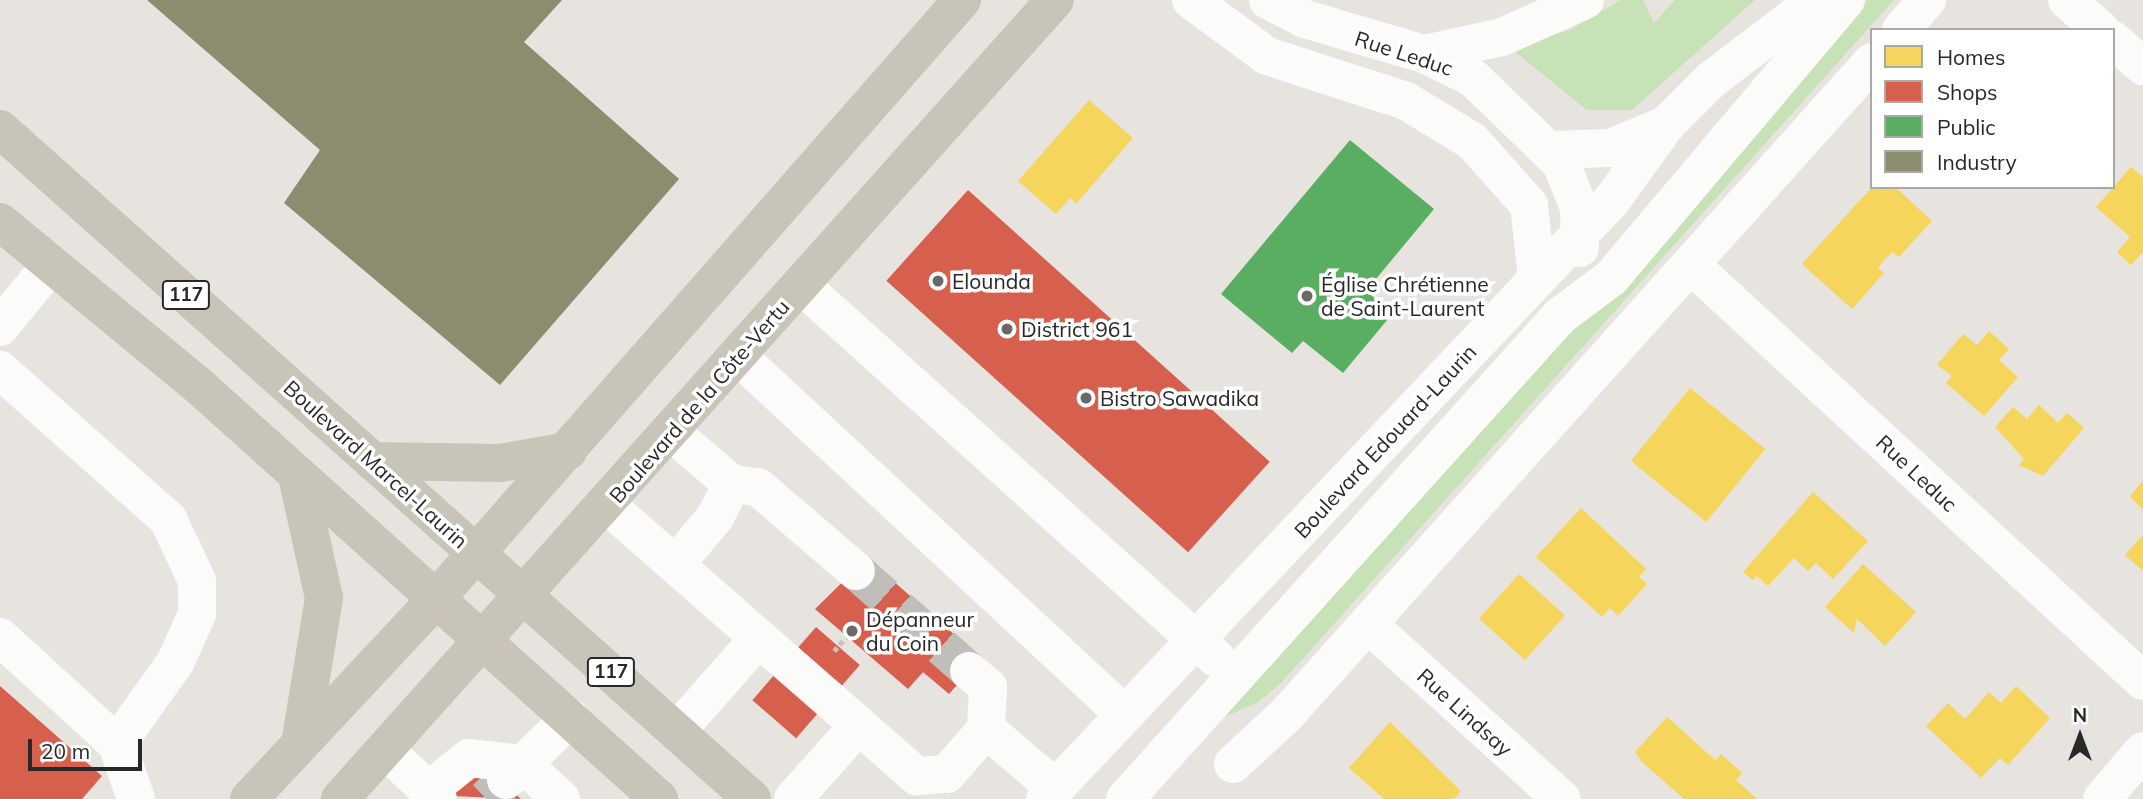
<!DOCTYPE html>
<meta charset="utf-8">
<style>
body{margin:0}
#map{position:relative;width:2143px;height:799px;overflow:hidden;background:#e7e3de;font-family:Mulish,sans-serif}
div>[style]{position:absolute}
.green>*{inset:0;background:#c7e2b6}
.homes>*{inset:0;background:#f6d55c;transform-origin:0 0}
.shops>*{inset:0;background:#d6604d;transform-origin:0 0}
.public>*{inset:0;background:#5aae61}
.industry>*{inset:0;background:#8c8c6e}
.minor-tunnel>*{height:38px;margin-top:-19px;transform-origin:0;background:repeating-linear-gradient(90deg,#c1beba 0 38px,transparent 0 57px)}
.path>*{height:4.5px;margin-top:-2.25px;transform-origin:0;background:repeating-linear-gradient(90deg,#c4c3c2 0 5px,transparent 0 8.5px)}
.minor>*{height:38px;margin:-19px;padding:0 19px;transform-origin:19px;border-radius:19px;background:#fbfbfa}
.major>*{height:38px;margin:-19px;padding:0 19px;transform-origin:19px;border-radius:19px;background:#c9c4b8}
.dots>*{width:19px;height:19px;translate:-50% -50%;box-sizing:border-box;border:4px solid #fff;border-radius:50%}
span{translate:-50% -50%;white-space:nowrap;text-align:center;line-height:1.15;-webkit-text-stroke:7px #fff;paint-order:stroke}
.shield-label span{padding:2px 5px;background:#fff;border:2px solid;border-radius:5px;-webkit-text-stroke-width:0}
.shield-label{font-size:19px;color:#282828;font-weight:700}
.street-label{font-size:21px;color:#282828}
.poi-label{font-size:21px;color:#282828}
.left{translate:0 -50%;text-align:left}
.legend{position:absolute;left:1870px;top:28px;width:245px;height:161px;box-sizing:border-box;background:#fff;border:2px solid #a9a9a9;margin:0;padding:9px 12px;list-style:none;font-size:21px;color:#282828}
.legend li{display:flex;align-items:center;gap:14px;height:35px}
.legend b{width:35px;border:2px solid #a9a9a9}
.north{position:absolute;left:2045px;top:701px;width:70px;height:70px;-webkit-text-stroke:5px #fff;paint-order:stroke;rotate:0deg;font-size:19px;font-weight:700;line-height:28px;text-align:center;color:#282828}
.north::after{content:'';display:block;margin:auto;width:24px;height:32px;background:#282828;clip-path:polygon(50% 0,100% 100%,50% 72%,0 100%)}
.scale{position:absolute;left:28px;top:739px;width:114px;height:32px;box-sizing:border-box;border:4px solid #282828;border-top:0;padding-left:9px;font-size:21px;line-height:24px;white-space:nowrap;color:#282828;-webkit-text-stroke:5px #fff;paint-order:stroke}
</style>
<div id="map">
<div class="green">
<div style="clip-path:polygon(1621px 0,1643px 0,1654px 23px,1675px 0,1755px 0,1632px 110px,1587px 110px,1508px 46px,1568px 31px)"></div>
<div style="clip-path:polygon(1867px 0,1894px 0,1281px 683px,1257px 703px,1224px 717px)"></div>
</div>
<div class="homes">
<div style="clip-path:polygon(1089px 100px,1133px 138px,1076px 204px,1070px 198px,1056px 214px,1018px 181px)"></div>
<div style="clip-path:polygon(2131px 167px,2143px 177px,2143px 252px,2131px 265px,2117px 252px,2130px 237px,2096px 207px)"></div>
<div style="clip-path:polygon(1872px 187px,1895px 187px,1932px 221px,1899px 257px,1893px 252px,1885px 259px,1878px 268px,1884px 273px,1852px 309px,1802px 264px)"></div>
<div style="clip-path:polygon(1989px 331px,2009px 349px,1999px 360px,2018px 377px,1984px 416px,1946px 383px,1952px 376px,1937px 365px,1963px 334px,1977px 345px)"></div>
<div style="left:1690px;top:388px;width:97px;height:94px;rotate:39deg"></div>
<div style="clip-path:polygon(2039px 405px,2058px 423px,2067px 413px,2084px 428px,2043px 476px,2019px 465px,2024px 459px,1995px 427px,2013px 407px,2027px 419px)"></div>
<div style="clip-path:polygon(2143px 481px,2143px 510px,2130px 496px)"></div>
<div style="clip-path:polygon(1813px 492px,1868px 541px,1833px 579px,1816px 563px,1808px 571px,1794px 558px,1768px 586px,1757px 576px,1753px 580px,1743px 572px)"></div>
<div style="clip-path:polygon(1581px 508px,1646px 569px,1639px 577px,1647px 584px,1618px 616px,1610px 608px,1602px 617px,1536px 557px)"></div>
<div style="clip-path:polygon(2143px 535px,2143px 571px,2125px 555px)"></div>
<div style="clip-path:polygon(1863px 564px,1916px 612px,1885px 646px,1857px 619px,1854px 633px,1825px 607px)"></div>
<div style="left:1519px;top:574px;width:62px;height:60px;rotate:42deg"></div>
<div style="clip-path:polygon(2016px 686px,2050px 718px,2008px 765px,2000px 758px,1981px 778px,1926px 726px,1948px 703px,1965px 719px,1989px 692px,2001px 703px)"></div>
<div style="clip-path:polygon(1667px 717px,1715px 760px,1721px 754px,1742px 773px,1736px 780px,1757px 799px,1684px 799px,1642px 762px,1635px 752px)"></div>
<div style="clip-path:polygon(1390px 722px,1461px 791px,1454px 799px,1384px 799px,1349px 768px)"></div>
</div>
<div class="shops">
<div style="left:968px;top:190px;width:406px;height:122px;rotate:42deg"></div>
<div style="clip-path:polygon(867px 558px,981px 658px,949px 694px,923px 672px,908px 689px,815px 609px)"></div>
<div style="left:816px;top:627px;width:58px;height:97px;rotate:41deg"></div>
<div style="clip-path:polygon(0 686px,102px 776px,82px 799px,0 799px)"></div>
<div style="clip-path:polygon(481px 764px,521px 799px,452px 796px)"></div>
</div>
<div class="public">
<div style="clip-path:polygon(1350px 140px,1434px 209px,1366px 291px,1393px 313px,1343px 373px,1303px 341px,1292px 353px,1221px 294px)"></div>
</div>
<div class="industry">
<div style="clip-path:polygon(147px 0,562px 0,524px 42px,679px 179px,500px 385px,284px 203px,320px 150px)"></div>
</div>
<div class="minor-tunnel">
<div style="left:856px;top:571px;width:151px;rotate:41.5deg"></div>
<div style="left:486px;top:799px;width:23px;rotate:-43deg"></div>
</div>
<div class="path">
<div style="left:834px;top:651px;width:20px;rotate:-49deg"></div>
</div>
<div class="minor">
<div style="left:1191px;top:0;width:94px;rotate:36.4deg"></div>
<div style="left:1267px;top:56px;width:146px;rotate:17.9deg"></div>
<div style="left:1406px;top:101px;width:77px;rotate:31.2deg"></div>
<div style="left:1472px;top:141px;width:86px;rotate:48.3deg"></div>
<div style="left:1529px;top:205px;width:72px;rotate:83.7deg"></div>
<div style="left:1268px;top:0;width:42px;rotate:27.2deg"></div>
<div style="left:1305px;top:19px;width:124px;rotate:16.4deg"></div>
<div style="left:1424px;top:54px;width:55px;rotate:26.1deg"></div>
<div style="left:1473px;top:78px;width:122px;rotate:44deg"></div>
<div style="left:1561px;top:163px;width:48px;rotate:68.2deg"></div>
<div style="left:1579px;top:208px;width:40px;rotate:88.6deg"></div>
<div style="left:2067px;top:0;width:45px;rotate:41.4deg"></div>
<div style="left:1901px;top:30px;width:40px;rotate:-49deg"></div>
<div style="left:2113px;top:40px;width:40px;rotate:41deg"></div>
<div style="left:1424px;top:54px;width:80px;rotate:-12.3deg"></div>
<div style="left:1502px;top:37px;width:91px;rotate:-24deg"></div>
<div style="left:1553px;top:150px;width:57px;rotate:-2deg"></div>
<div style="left:1610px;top:148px;width:61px;rotate:-22.3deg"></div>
<div style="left:1691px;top:265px;width:614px;rotate:42.63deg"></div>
<div style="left:801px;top:285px;width:558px;rotate:41.95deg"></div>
<div style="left:0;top:327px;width:79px;rotate:-50.7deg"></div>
<div style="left:739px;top:357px;width:525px;rotate:42.84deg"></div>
<div style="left:0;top:370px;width:225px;rotate:41.6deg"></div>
<div style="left:168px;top:519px;width:68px;rotate:64.9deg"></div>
<div style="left:197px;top:581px;width:33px;rotate:90deg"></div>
<div style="left:197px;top:614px;width:51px;rotate:114.1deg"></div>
<div style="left:176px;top:661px;width:102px;rotate:125.4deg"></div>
<div style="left:117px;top:744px;width:58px;rotate:70.9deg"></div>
<div style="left:672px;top:433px;width:79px;rotate:40.4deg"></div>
<div style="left:732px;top:484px;width:37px;rotate:117deg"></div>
<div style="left:715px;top:517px;width:62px;rotate:129.8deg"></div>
<div style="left:732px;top:484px;width:26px;rotate:7deg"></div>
<div style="left:758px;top:487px;width:129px;rotate:40.6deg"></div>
<div style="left:607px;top:505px;width:412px;rotate:41.2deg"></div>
<div style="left:917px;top:776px;width:30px;rotate:-4deg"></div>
<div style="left:947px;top:774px;width:60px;rotate:-49.1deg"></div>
<div style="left:986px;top:729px;width:91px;rotate:40.5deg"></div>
<div style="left:1368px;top:624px;width:261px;rotate:42.1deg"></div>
<div style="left:0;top:637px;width:159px;rotate:42.4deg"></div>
<div style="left:969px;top:671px;width:25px;rotate:40deg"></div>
<div style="left:988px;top:687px;width:42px;rotate:92.7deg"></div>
<div style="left:677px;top:731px;width:124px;rotate:-48.6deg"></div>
<div style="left:385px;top:750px;width:72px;rotate:42.8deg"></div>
<div style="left:1233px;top:764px;width:72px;rotate:-42.8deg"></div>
<div style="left:1286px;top:715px;width:877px;rotate:-48.1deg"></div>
<div style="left:506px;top:780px;width:23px;rotate:-43deg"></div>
<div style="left:523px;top:764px;width:52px;rotate:42.6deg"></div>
<div style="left:429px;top:790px;width:51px;rotate:-38.7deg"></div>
<div style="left:469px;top:758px;width:54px;rotate:6.3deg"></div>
<div style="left:523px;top:764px;width:66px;rotate:-44.4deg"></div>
<div style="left:793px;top:799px;width:98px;rotate:-48.3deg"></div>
<div style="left:1045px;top:799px;width:825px;rotate:-46.57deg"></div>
<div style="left:1612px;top:200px;width:92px;rotate:-54.2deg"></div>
<div style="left:1666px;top:125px;width:64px;rotate:-45deg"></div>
<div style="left:1711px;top:80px;width:132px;rotate:-37.3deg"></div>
<div style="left:1125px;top:799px;width:650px;rotate:-47.99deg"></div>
<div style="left:1560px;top:316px;width:64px;rotate:-36.7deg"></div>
<div style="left:1611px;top:278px;width:364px;rotate:-49.8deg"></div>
<div style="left:2102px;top:799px;width:63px;rotate:-49.5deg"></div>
</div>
<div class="major">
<div style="left:0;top:129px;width:1007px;rotate:41.7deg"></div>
<div style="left:0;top:222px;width:259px;rotate:39.5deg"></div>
<div style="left:200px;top:387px;width:617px;rotate:41.91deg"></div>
<div style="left:372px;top:461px;width:128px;rotate:0.9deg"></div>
<div style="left:500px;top:463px;width:69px;rotate:-10deg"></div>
<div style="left:297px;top:476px;width:125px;rotate:77.5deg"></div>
<div style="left:324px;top:598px;width:148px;rotate:99.3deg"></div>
<div style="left:249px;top:799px;width:272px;rotate:-46.9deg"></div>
<div style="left:435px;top:600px;width:799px;rotate:-48.71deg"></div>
<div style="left:340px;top:799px;width:1072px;rotate:-48.18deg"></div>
</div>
<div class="dots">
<div style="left:938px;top:281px;background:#6b6968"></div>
<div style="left:1307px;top:296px;background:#6b6968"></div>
<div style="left:1007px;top:329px;background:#6b6968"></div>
<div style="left:1086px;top:398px;background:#6b6968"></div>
<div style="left:852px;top:631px;background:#6b6968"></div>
</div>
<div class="shield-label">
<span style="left:186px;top:295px">117</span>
<span style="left:611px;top:672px">117</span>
</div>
<div class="street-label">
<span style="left:1404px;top:53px;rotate:18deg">Rue Leduc</span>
<span style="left:699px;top:401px;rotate:-49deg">Boulevard de la Côte-Vertu</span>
<span style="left:1385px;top:441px;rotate:-47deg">Boulevard Edouard-Laurin</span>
<span style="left:376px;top:464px;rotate:42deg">Boulevard Marcel-Laurin</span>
<span style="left:1917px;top:473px;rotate:43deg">Rue Leduc</span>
<span style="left:1465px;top:712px;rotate:42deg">Rue Lindsay</span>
</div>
<div class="poi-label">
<span class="left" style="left:952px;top:281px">Elounda</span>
<span class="left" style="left:1321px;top:296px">Église Chrétienne<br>de Saint-Laurent</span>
<span class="left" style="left:1021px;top:329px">District 961</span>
<span class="left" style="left:1100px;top:398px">Bistro Sawadika</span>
<span class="left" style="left:866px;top:631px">Dépanneur<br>du Coin</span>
</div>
<ul class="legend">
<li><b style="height:19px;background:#f6d55c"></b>Homes</li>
<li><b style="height:19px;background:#d6604d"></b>Shops</li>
<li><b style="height:19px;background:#5aae61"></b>Public</li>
<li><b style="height:19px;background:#8c8c6e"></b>Industry</li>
</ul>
<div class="north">N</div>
<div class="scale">20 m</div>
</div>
